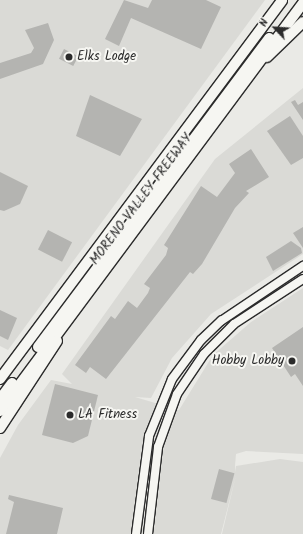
<!DOCTYPE html>
<style>
body{margin:0}
#map{position:relative;width:303px;height:534px;overflow:hidden;background:#eaeae6;font-family:Kalam,sans-serif}
div>[style]{position:absolute}
.built>*{inset:0;background:#dadad6}
.building>*{inset:0;background:#b4b4b1;transform-origin:0 0}
.roads{filter:drop-shadow(1px 0 #2b2b2b) drop-shadow(-1px 0 #2b2b2b) drop-shadow(0 1px #2b2b2b) drop-shadow(0 -1px #2b2b2b)}
.secondary>*{height:8px;margin:-4px;padding:0 4px;transform-origin:4px;border-radius:4px;background:#f6f6f2}
.highway>*{height:10px;margin:-5px;padding:0 5px;transform-origin:5px;border-radius:5px;background:#f6f6f2}
.dots>*{width:11px;height:11px;translate:-50% -50%;box-sizing:border-box;border:2px solid #f6f6f2;border-radius:50%}
span{translate:-50% -50%;white-space:nowrap;text-align:center;line-height:1.15;-webkit-text-stroke:4px #f6f6f2;paint-order:stroke}
.poi-label{font-size:13px;color:#2b2b2b}
.left{translate:0 -50%;text-align:left}
.right{translate:-100% -50%;text-align:right}
.street-label{font-size:13px;color:#2b2b2b}
.north{position:absolute;left:255px;top:8px;width:40px;height:40px;-webkit-text-stroke:3px #f6f6f2;paint-order:stroke;rotate:295deg;font-size:11px;font-weight:700;line-height:16px;text-align:center;color:#2b2b2b}
.north::after{content:'';display:block;margin:auto;width:14px;height:18px;background:#2b2b2b;clip-path:polygon(50% 0,100% 100%,50% 72%,0 100%)}
</style>
<div id="map">
<div class="built">
<div style="clip-path:polygon(0 0,265px 0,8px 350px,0 346px)"></div>
<div style="clip-path:polygon(303px 88px,303px 254px,211px 314px,172px 358px,151px 398px,135px 397px,179px 410px,213px 355px,251px 322px,303px 288px,303px 454px,246px 451px,236px 454px,235px 466px,236px 472px,236px 466px,280px 459px,303px 462px,303px 534px,222px 534px,236px 475px,221px 534px,0 534px,0 458px,18px 425px,51px 380px,72px 384px,62px 374px,215px 159px)"></div>
</div>
<div class="building">
<div style="clip-path:polygon(124px 0,148px 8px,152px 0,206px 0,221px 7px,201px 49px,131px 18px,119px 46px,105px 39px)"></div>
<div style="clip-path:polygon(48px 23px,54px 40px,43px 64px,0 79px,0 63px,31px 53px,34px 48px,25px 30px)"></div>
<div style="left:64px;top:49px;width:16px;height:11px;rotate:27deg"></div>
<div style="clip-path:polygon(90px 95px,142px 119px,120px 156px,76px 136px)"></div>
<div style="clip-path:polygon(295px 100px,298px 105px,303px 102px,303px 120px,291px 102px)"></div>
<div style="clip-path:polygon(290px 116px,303px 136px,303px 158px,291px 165px,267px 131px)"></div>
<div style="clip-path:polygon(251px 149px,269px 177px,246px 191px,249px 193px,235px 208px,202px 264px,193px 274px,190px 272px,106px 379px,90px 367px,86px 373px,75px 365px,111px 316px,115px 319px,128px 301px,137px 308px,148px 293px,150px 288px,144px 284px,166px 255px,168px 248px,164px 245px,201px 186px,217px 197px,235px 173px,229px 164px)"></div>
<div style="clip-path:polygon(0 172px,28px 186px,20px 204px,4px 211px,0 210px)"></div>
<div style="clip-path:polygon(303px 227px,303px 248px,293px 233px)"></div>
<div style="left:48px;top:230px;width:27px;height:22px;rotate:27deg"></div>
<div style="clip-path:polygon(291px 241px,301px 248px,302px 253px,273px 271px,266px 257px)"></div>
<div style="clip-path:polygon(0 310px,17px 318px,8px 340px,0 336px)"></div>
<div style="clip-path:polygon(303px 327px,303px 386px,295px 374px,291px 377px,272px 348px)"></div>
<div style="clip-path:polygon(55px 384px,98px 395px,88px 436px,73px 443px,42px 435px)"></div>
<div style="left:219px;top:469px;width:16px;height:31px;rotate:15deg"></div>
<div style="clip-path:polygon(9px 495px,63px 508px,57px 534px,6px 534px,14px 502px,8px 499px)"></div>
</div>
<div class="roads">
<div class="secondary">
<div style="left:136px;top:534px;width:99px;rotate:-82.4deg"></div>
<div style="left:149px;top:436px;width:61px;rotate:-68deg"></div>
<div style="left:172px;top:379px;width:49px;rotate:-53.4deg"></div>
<div style="left:201px;top:340px;width:28px;rotate:-44deg"></div>
<div style="left:221px;top:321px;width:99px;rotate:-33.9deg"></div>
<div style="left:148px;top:534px;width:88px;rotate:-83.4deg"></div>
<div style="left:158px;top:447px;width:56px;rotate:-70.3deg"></div>
<div style="left:177px;top:394px;width:48px;rotate:-56deg"></div>
<div style="left:204px;top:354px;width:42px;rotate:-45deg"></div>
<div style="left:234px;top:324px;width:82px;rotate:-33.1deg"></div>
</div>
<div class="highway">
<div style="left:267px;top:57px;width:50px;rotate:-44.2deg"></div>
<div style="left:38px;top:347px;width:386px;rotate:-53.2deg"></div>
<div style="left:0;top:379px;width:472px;rotate:-53.3deg"></div>
<div style="left:0;top:399px;width:20px;rotate:-53deg"></div>
<div style="left:0;top:411px;width:508px;rotate:-53.4deg"></div>
<div style="left:0;top:428px;width:104px;rotate:-56.8deg"></div>
</div>
</div>
<div class="dots">
<div style="left:69px;top:57px;background:#2b2b2b"></div>
<div style="left:292px;top:361px;background:#2b2b2b"></div>
<div style="left:70px;top:415px;background:#2b2b2b"></div>
</div>
<div class="poi-label">
<span class="left" style="left:77px;top:57px">Elks Lodge</span>
<span class="right" style="left:284px;top:361px">Hobby Lobby</span>
<span class="left" style="left:78px;top:415px">LA Fitness</span>
</div>
<div class="street-label">
<span style="left:142px;top:200px;rotate:-53deg">MORENO VALLEY FREEWAY</span>
</div>
<div class="north">N</div>
</div>
